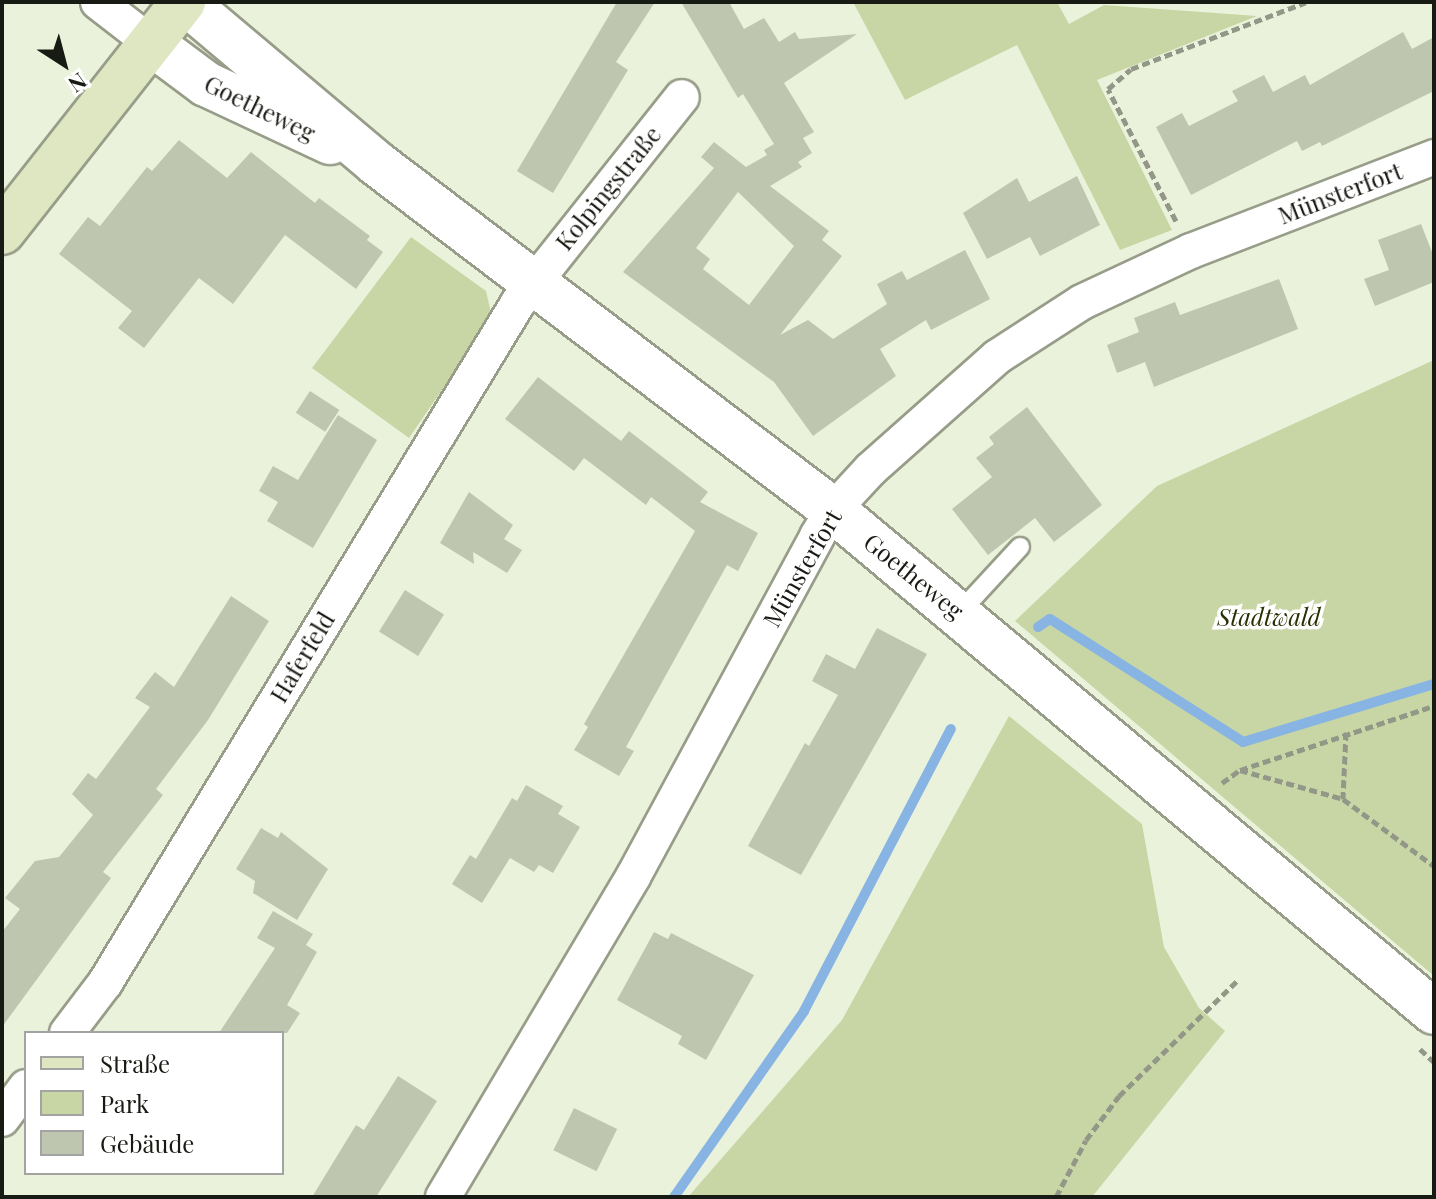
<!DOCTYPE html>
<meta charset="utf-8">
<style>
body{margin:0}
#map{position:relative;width:1436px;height:1199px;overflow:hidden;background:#ebf2db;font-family:"Playfair Display",serif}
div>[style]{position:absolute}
.green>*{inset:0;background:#c8d6a5}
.stream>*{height:10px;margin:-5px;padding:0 5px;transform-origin:5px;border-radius:5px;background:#88b4e4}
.building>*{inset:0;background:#bfc6af;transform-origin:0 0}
.path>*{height:5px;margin-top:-2.5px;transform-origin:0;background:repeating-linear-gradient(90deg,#929787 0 8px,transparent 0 12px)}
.roads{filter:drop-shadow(2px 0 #979d88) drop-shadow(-2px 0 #979d88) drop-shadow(0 2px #979d88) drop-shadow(0 -2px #979d88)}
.service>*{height:18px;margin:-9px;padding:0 9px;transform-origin:9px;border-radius:9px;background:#fff}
.minor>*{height:34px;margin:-17px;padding:0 17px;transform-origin:17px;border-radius:17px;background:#fff}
.tertiary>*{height:44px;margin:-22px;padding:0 22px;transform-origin:22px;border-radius:22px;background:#fff}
.secondary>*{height:44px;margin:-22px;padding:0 22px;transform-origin:22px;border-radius:22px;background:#dee6c2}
span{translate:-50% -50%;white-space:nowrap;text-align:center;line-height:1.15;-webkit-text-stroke:7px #fff;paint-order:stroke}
.street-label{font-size:24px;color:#181b13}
.park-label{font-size:24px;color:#273101;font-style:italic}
.frame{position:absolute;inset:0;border:4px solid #181b13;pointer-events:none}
.legend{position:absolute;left:24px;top:1031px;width:260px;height:144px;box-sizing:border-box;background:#fff;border:2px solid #a3a4a1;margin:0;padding:10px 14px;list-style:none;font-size:24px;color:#181b13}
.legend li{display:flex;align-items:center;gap:16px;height:40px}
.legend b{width:40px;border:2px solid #a3a4a1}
.north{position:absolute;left:24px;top:24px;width:80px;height:80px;-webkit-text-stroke:6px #fff;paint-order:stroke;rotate:144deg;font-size:22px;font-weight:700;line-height:32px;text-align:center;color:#181b13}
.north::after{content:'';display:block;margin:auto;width:28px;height:36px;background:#181b13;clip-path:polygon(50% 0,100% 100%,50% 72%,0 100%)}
</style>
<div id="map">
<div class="green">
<div style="clip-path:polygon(853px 2px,1057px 2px,1069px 24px,1104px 5px,1257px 16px,1097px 80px,1172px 230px,1120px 250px,1017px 45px,905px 100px)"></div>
<div style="clip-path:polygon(411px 237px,486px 291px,492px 317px,409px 438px,312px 368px)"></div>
<div style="clip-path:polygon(1434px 360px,1434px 976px,1015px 621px,1157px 486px)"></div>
<div style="clip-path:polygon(1009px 716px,1142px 824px,1164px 947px,1199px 1008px,1225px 1031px,1092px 1197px,688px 1197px,842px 1020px)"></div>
</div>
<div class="stream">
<div style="left:1038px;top:627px;width:14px;rotate:-34deg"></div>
<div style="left:1050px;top:619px;width:229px;rotate:32.5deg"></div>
<div style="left:1243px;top:742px;width:200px;rotate:-16.9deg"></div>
<div style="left:674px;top:1197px;width:227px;rotate:-55deg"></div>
<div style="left:804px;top:1011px;width:318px;rotate:-62.5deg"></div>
</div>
<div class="building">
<div style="clip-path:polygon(617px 2px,655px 2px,616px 62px,628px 70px,553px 193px,517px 171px)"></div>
<div style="clip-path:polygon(evenodd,681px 2px,729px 2px,744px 29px,764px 18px,779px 42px,795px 32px,799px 39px,857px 34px,784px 83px,814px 132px,803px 138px,812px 153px,798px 162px,802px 167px,770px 186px,829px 231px,822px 240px,842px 256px,780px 335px,808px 320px,833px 339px,887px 304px,877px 284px,902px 271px,907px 280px,965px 250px,990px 299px,931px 330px,926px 320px,880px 349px,896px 376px,813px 436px,774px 382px,623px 272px,714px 168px,701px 157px,714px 142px,746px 167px,767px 155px,764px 150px,774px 144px,743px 94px,738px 98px,681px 2px,738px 192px,794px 246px,749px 305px,703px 269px,710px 259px,696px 248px,738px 192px)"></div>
<div style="clip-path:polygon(1403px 32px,1412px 49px,1434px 37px,1434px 91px,1322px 146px,1320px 142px,1302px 151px,1297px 141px,1191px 195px,1156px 127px,1182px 113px,1189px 126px,1238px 101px,1232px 91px,1264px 75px,1273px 92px,1305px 75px,1310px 85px)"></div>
<div style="clip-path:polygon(179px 140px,227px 178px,251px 152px,315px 203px,319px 198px,370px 236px,367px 240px,383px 252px,356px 289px,285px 235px,233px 304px,199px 278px,144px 348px,118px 328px,132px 311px,59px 254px,88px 217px,100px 226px,147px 167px,152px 171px)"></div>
<div style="clip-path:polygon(1077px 176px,1100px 225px,1040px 256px,1030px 237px,987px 259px,963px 213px,1017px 178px,1029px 202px)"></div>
<div style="clip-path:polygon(1421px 224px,1434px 257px,1434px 282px,1375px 306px,1364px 279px,1389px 270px,1378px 240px)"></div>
<div style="clip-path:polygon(1279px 279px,1298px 329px,1154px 387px,1145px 362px,1117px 373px,1107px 345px,1139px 332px,1134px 318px,1175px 302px,1180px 315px)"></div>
<div style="clip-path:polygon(538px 377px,621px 441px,629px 431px,708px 492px,700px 502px,758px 533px,738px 571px,727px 565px,626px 747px,634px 751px,619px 776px,574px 750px,588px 727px,584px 724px,695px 531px,651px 497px,646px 505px,584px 458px,574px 471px,505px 419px)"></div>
<div style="left:310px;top:391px;width:35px;height:26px;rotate:33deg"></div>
<div style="clip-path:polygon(1027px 407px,1102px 505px,1054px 542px,1035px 518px,988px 555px,952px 509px,992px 477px,976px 458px,994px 444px,989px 437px)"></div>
<div style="clip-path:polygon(338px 415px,377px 440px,313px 548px,267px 521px,278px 502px,259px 491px,273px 466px,298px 480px)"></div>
<div style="clip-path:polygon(469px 492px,513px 525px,504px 539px,522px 550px,507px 573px,473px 552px,474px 564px,440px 543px)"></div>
<div style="left:405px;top:590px;width:46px;height:49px;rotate:32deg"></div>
<div style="clip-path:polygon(231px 596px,269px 621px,208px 720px,156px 789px,163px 795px,103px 872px,111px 878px,2px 1027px,2px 932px,20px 909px,5px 898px,35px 861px,59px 857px,93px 815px,72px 794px,88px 773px,96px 779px,150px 707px,135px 698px,155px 672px,174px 687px)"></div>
<div style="clip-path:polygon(877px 628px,927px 654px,801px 875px,748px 846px,805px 743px,809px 746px,838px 695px,812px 681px,826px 654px,855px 669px)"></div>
<div style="clip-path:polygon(526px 785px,563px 806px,558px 814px,580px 827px,553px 873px,539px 865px,534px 872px,510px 858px,482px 903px,452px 884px,470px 855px,476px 859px,512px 798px,517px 801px)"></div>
<div style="clip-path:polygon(261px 828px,278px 838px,281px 832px,328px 869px,297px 920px,253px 893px,255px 881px,236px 869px)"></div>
<div style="clip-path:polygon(273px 911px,313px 934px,306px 945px,317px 952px,287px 1005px,300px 1013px,287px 1033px,219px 1033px,275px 948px,257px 938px)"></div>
<div style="clip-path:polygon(654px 932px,668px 939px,671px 933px,754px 975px,706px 1060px,678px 1044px,682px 1036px,617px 1000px)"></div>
<div style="clip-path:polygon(398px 1076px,437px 1101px,376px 1197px,312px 1197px,356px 1125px,364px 1130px)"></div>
<div style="left:574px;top:1108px;width:48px;height:47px;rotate:26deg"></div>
</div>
<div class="path">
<div style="left:1176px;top:221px;width:148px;rotate:-117.3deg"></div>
<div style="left:1108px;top:89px;width:30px;rotate:-41deg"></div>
<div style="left:1131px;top:69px;width:187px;rotate:-20.9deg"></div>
<div style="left:1346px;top:732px;width:67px;rotate:92.6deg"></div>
<div style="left:1343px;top:799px;width:113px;rotate:36.4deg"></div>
<div style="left:1240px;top:770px;width:107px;rotate:15.7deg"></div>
<div style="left:1222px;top:783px;width:22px;rotate:-36deg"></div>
<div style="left:1240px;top:770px;width:204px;rotate:-18.3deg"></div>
<div style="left:1420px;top:1049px;width:19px;rotate:43deg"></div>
<div style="left:1056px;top:1197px;width:64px;rotate:-62.2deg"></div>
<div style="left:1086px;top:1140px;width:55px;rotate:-53.1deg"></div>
<div style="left:1119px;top:1096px;width:168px;rotate:-44.3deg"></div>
</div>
<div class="roads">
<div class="service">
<div style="left:959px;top:613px;width:90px;rotate:-47.3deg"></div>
</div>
<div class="minor">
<div style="left:98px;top:2px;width:67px;rotate:37.7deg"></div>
<div style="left:67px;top:1033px;width:63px;rotate:-52.8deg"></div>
<div style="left:105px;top:983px;width:796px;rotate:-58.73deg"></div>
<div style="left:518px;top:303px;width:263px;rotate:-51.5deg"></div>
<div style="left:2px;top:1119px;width:40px;rotate:-53deg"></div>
<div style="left:443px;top:1197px;width:372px;rotate:-59.3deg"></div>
<div style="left:633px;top:877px;width:387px;rotate:-61.6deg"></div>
<div style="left:817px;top:536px;width:31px;rotate:-58deg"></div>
<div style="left:833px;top:510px;width:56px;rotate:-47.2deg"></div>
<div style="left:871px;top:469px;width:169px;rotate:-41.6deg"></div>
<div style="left:997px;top:357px;width:101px;rotate:-32.9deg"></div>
<div style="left:1082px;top:302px;width:120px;rotate:-25.1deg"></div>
<div style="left:1191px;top:251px;width:261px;rotate:-21.1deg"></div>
</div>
<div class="tertiary">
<div style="left:185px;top:2px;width:250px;rotate:40.1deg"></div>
<div style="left:376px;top:163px;width:574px;rotate:37.21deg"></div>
<div style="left:833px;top:510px;width:783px;rotate:39.87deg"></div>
<div style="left:151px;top:43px;width:69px;rotate:36.7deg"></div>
<div style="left:206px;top:84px;width:137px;rotate:25.1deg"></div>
</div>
<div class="secondary">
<div style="left:2px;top:232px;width:293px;rotate:-51.8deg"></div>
</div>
</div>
<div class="street-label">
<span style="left:260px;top:108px;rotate:26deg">Goetheweg</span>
<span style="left:608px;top:188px;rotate:-51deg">Kolpingstraße</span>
<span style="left:1340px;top:193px;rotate:-21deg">Münsterfort</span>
<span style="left:802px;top:568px;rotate:-60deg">Münsterfort</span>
<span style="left:914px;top:576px;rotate:39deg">Goetheweg</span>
<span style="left:302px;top:657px;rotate:-59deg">Haferfeld</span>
</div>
<div class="park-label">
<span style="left:1269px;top:617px">Stadtwald</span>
</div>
<div class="frame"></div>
<ul class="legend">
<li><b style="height:10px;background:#dee6c2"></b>Straße</li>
<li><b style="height:22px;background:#c8d6a5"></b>Park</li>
<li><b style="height:22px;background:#bfc6af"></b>Gebäude</li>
</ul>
<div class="north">N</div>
</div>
